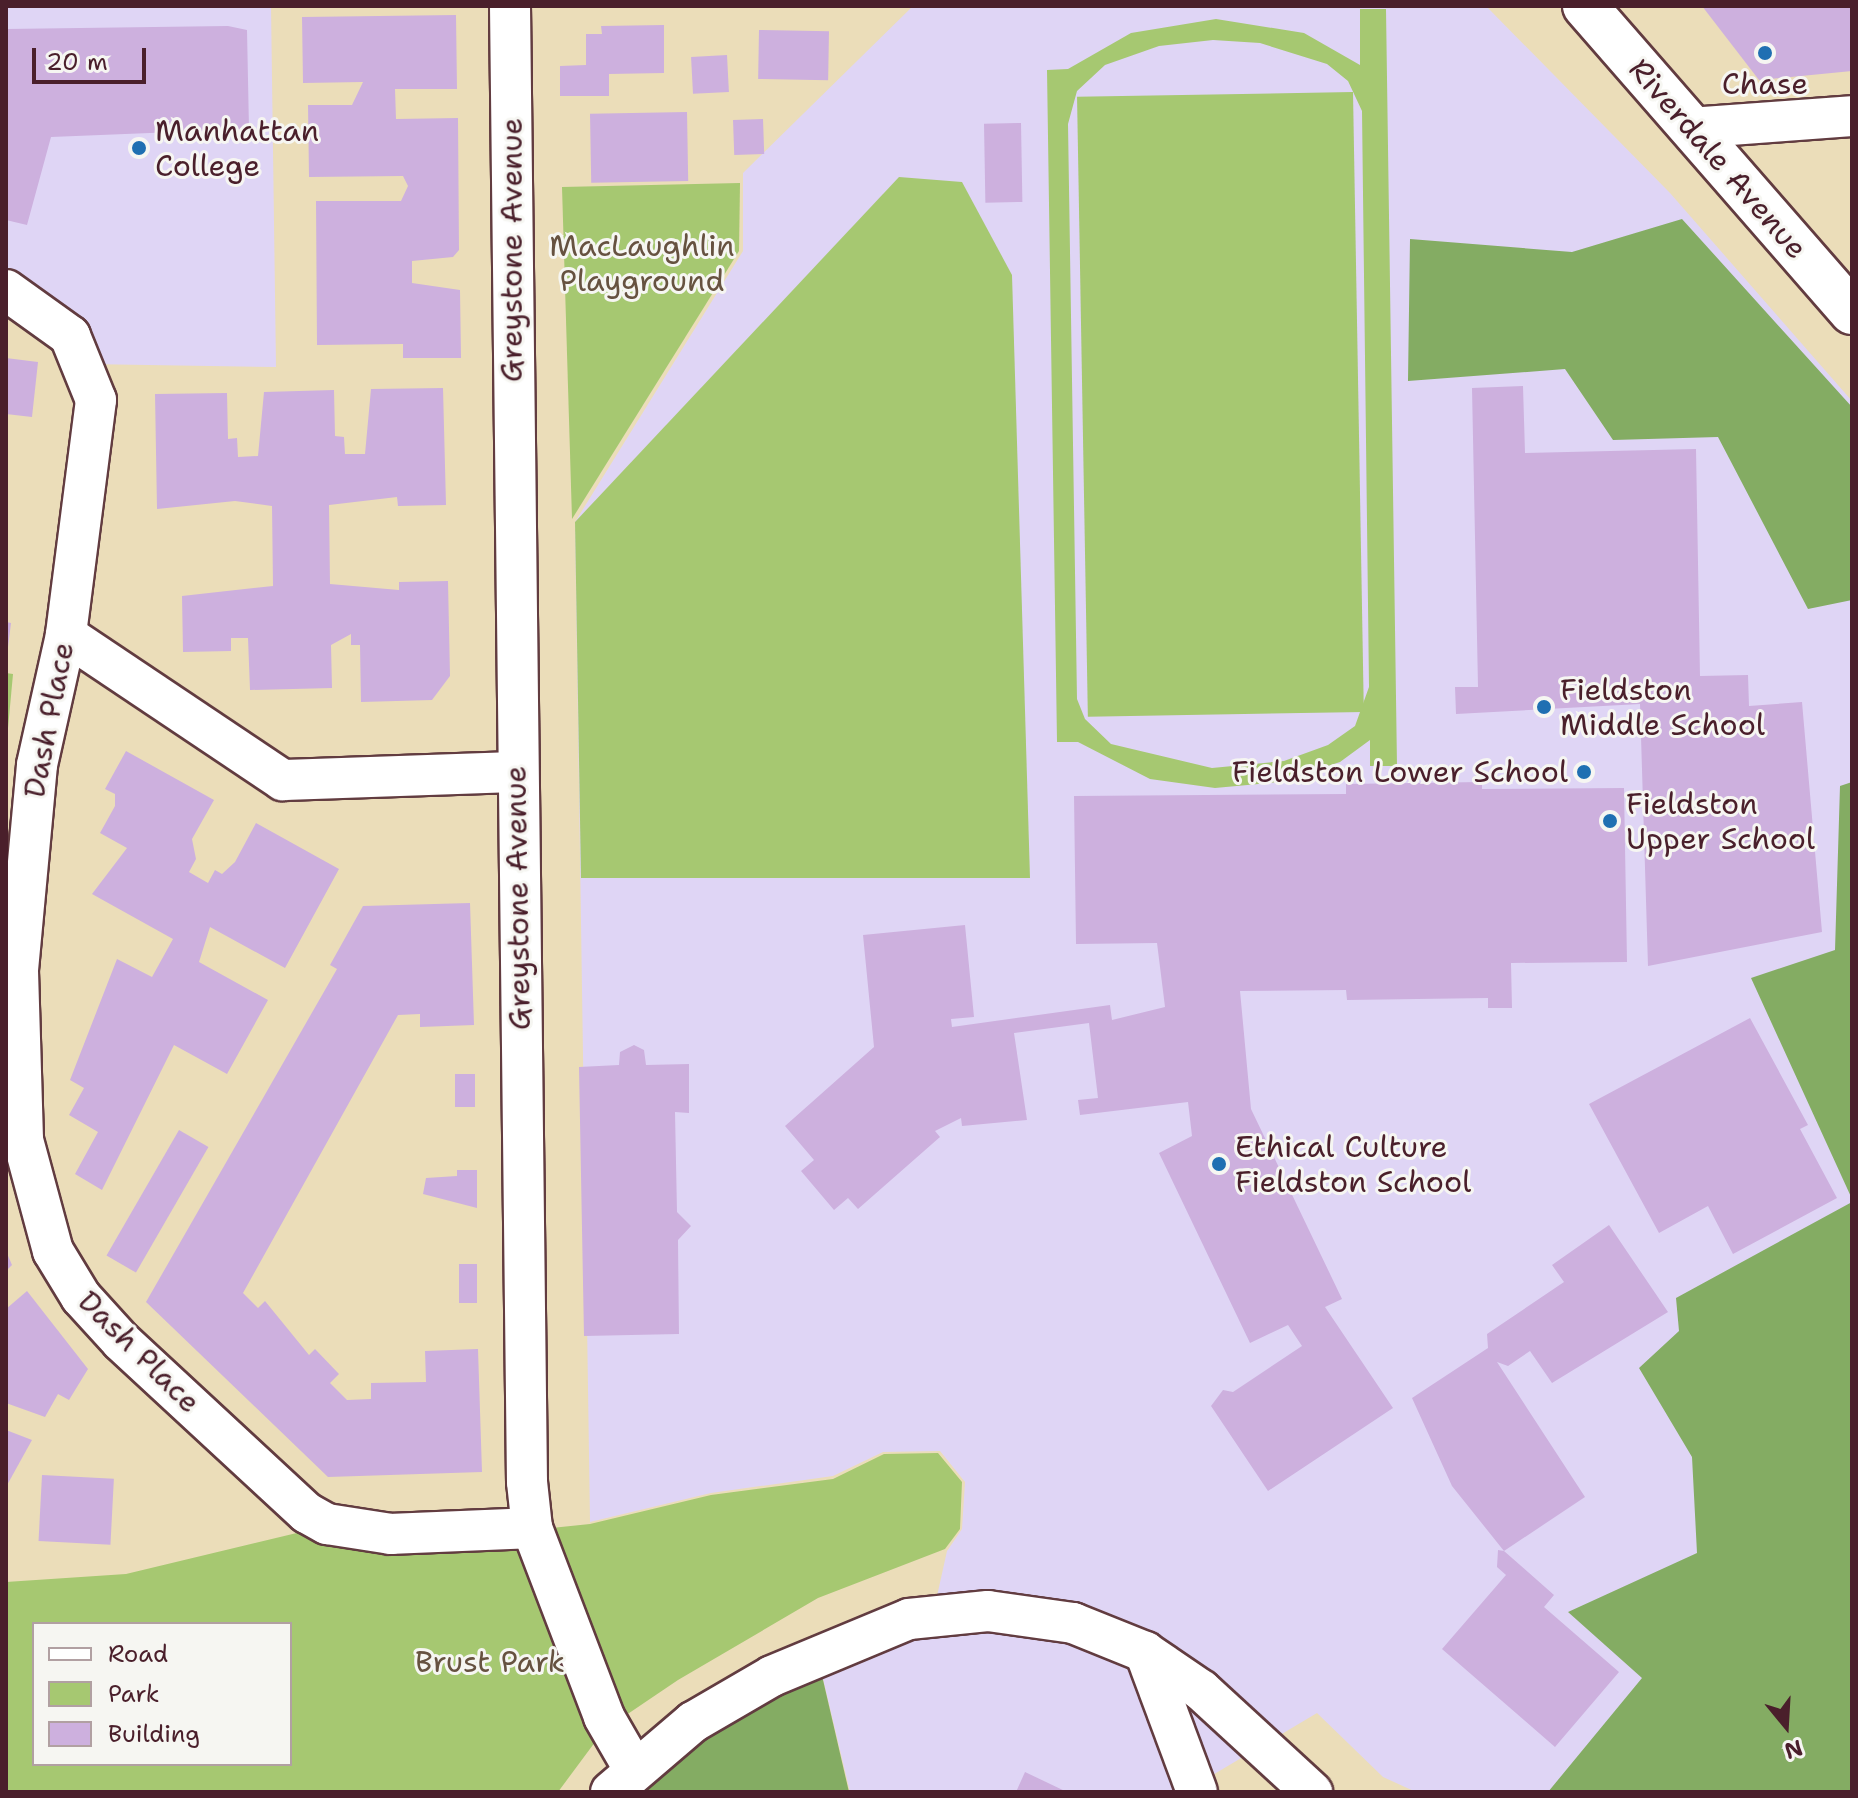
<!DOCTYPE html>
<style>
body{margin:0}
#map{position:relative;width:1858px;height:1798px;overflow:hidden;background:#ebddb9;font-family:"Shantell Sans",sans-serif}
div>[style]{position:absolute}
.built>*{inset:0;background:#dfd5f5}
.green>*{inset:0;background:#a6c871;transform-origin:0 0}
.forest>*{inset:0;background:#84ac63}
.building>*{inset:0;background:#cdb0de;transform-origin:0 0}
.roads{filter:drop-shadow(2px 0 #623c40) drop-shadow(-2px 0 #623c40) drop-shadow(0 2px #623c40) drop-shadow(0 -2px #623c40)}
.minor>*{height:40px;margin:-20px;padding:0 20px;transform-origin:20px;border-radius:20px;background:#fff}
.major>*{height:44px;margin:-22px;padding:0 22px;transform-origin:22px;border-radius:22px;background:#fff}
.dots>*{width:22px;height:22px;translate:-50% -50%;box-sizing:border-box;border:4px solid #f6f6f2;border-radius:50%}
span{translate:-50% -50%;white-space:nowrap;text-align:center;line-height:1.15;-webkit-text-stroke:6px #f6f6f2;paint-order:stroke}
.poi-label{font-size:30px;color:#4a1f2b}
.left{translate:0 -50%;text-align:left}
.right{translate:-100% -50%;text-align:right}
.street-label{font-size:30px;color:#4a1f2b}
.park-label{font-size:30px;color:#665240}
.frame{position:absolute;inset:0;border:8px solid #4a1f2b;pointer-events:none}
.legend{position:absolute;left:32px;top:1622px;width:260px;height:144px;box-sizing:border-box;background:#f6f6f2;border:2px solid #b1a0a2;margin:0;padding:10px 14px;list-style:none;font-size:24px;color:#4a1f2b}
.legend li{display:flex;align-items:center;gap:16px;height:40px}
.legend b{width:40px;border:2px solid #b1a0a2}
.north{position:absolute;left:1746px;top:1686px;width:80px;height:80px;-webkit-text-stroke:6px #f6f6f2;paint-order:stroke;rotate:162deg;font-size:22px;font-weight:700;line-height:32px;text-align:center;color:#4a1f2b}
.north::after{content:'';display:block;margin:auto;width:28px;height:36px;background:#4a1f2b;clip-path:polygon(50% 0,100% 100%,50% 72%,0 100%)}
.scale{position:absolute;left:32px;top:48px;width:114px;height:36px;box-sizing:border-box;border:4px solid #4a1f2b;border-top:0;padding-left:10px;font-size:24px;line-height:28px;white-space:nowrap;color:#4a1f2b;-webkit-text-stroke:6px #f6f6f2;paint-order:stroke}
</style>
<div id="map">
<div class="built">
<div style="clip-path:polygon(6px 6px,271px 6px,276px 367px,86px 364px,6px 290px)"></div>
<div style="clip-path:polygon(913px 6px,1486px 6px,1670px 193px,1852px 401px,1852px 1792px,1416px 1792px,1383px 1777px,1317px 1713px,1184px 1792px,850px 1792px,817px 1654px,933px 1614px,947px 1551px,962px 1529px,965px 1482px,940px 1451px,883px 1452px,833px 1476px,711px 1493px,590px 1522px,575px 522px,743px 251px,743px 173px)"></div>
</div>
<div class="green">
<div style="clip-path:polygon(evenodd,1360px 9px,1386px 9px,1397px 766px,1370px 766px,1370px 740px,1340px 762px,1279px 782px,1215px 788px,1150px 779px,1078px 742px,1057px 742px,1047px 70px,1068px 69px,1131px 33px,1216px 19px,1304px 33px,1360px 65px,1360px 9px,1213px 40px,1260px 43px,1327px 64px,1348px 81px,1362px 111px,1369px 687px,1355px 726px,1328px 745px,1284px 761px,1212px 768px,1111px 744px,1085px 719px,1077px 699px,1068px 124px,1077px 91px,1105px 65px,1159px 46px,1213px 40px)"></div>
<div style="left:1353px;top:92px;width:620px;height:276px;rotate:89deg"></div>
<div style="clip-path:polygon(899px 177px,962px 182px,1012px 275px,1030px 878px,581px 878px,575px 522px)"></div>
<div style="clip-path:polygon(740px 183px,739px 251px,572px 519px,562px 187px)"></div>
<div style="clip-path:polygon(6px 673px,13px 674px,6px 750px)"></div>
<div style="clip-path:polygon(evenodd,938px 1453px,962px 1482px,960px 1529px,945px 1549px,818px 1598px,678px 1680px,604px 1730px,558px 1792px,6px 1792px,6px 1582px,126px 1574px,326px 1526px,532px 1530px,590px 1524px,711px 1495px,833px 1479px,884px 1454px,938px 1453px,34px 1624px,290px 1624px,290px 1764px,34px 1764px,34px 1624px)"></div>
</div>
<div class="forest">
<div style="clip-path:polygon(1682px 219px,1852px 407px,1852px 600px,1808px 609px,1718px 437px,1613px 440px,1565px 369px,1408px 381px,1410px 239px,1572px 252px)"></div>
<div style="clip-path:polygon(1852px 782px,1852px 1199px,1751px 978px,1835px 950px,1840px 786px)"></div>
<div style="clip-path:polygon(1852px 1202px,1852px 1792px,1548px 1792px,1642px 1678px,1568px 1612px,1697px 1553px,1692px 1457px,1639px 1368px,1679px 1331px,1676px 1298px)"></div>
<div style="clip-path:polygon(817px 1654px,849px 1792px,611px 1792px)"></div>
</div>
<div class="building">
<div style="clip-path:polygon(1702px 6px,1852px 6px,1852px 71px,1759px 80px)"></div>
<div style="clip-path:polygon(456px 15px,457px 89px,395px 89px,396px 119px,458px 118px,459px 250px,453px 257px,412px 261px,412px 283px,460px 290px,461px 358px,403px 358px,403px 344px,317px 345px,316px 201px,401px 201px,408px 186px,403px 176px,309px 177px,308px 105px,352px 105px,363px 82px,303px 83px,302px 17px)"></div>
<div style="clip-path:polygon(664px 25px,664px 73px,609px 74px,609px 96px,560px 96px,560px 66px,586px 65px,586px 34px,602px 34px,601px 26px)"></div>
<div style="clip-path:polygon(228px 26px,247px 30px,249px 129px,51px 137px,27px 225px,6px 220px,6px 29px)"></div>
<div style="left:759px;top:30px;width:70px;height:49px;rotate:1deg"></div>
<div style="left:727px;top:55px;width:37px;height:36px;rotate:87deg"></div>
<div style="left:687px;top:112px;width:69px;height:97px;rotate:89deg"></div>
<div style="left:763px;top:119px;width:35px;height:30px;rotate:88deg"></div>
<div style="left:1021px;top:123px;width:79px;height:37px;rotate:89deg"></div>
<div style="clip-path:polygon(6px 358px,38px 362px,32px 417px,6px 414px)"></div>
<div style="clip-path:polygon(1523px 386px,1525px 453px,1696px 449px,1700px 676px,1748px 675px,1749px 706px,1802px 702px,1822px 932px,1648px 966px,1640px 704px,1456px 714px,1455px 687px,1478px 687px,1472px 388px)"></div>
<div style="clip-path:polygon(443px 388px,446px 505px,398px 506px,397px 497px,329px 505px,330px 584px,399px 590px,399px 582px,448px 581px,450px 676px,432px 700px,361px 702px,360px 645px,351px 645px,351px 634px,331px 645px,332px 688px,250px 690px,248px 638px,231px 638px,231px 651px,183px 652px,182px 596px,273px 586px,272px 506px,235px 501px,157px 509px,155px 394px,227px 393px,228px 439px,237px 438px,238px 457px,258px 456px,264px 392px,334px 390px,335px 436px,344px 437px,345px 454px,365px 454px,371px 389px)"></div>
<div style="clip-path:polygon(6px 622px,11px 623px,8px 647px,6px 647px)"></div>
<div style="clip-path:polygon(126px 751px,214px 800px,192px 839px,196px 859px,189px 872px,208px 883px,215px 870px,222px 874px,235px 862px,256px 823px,339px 869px,285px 968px,210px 927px,199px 962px,268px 1000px,227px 1074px,174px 1045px,102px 1190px,75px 1174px,98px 1132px,69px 1115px,84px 1088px,70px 1080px,117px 959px,152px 977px,173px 939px,92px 894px,127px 848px,100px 833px,115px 806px,115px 794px,105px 789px)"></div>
<div style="clip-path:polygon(1482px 782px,1482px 789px,1624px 788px,1627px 962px,1511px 963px,1512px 1008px,1488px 1008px,1488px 998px,1347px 1000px,1346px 990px,1240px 991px,1251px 1109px,1342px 1299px,1325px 1307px,1393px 1408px,1268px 1491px,1211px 1406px,1223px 1390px,1233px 1392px,1302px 1346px,1288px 1325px,1250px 1343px,1159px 1153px,1192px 1136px,1188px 1102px,1080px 1115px,1078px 1100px,1098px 1098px,1089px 1023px,1014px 1033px,1027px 1120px,962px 1126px,961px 1118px,935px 1131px,940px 1137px,858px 1209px,848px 1198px,834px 1210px,801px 1171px,814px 1160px,785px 1126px,874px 1047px,863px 935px,965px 925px,974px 1017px,951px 1019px,952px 1027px,1110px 1005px,1112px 1020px,1165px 1007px,1157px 943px,1076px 944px,1074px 796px,1346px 794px,1346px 784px)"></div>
<div style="clip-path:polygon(470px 903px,474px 1025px,420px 1027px,420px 1014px,398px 1015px,243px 1293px,258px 1308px,265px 1301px,309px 1355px,315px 1349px,339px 1374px,330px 1383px,347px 1400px,371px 1399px,371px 1383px,426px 1382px,425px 1351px,478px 1349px,482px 1472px,328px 1477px,146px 1302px,337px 969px,330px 965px,363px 906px)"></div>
<div style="clip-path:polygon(1750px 1018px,1808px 1125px,1800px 1129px,1837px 1198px,1733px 1254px,1708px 1206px,1659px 1233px,1589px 1104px)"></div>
<div style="clip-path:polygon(634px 1045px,644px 1050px,646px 1065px,689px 1064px,689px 1113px,675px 1112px,677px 1212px,691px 1226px,678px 1240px,679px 1334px,584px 1336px,579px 1067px,619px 1065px,620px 1052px)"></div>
<div style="left:455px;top:1074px;width:20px;height:33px"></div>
<div style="left:179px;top:1130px;width:34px;height:145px;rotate:30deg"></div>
<div style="clip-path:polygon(457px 1170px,477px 1170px,477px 1208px,423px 1194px,426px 1178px,457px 1176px)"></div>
<div style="clip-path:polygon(1609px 1225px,1668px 1312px,1552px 1383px,1530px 1351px,1508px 1366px,1497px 1362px,1585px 1497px,1504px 1551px,1554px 1595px,1544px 1607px,1619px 1672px,1555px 1747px,1442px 1649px,1506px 1575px,1497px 1567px,1498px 1550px,1504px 1551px,1452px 1486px,1412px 1398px,1488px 1348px,1487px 1334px,1564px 1282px,1552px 1265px)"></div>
<div style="clip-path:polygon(6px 1251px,12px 1265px,6px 1271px)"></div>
<div style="left:459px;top:1264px;width:18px;height:39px"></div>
<div style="clip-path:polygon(27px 1291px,88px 1369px,69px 1400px,58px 1394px,45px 1417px,6px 1403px,6px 1309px)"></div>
<div style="clip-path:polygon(6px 1430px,32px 1440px,6px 1487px)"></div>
<div style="left:42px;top:1475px;width:72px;height:66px;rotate:3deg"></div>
<div style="clip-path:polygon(1025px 1772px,1067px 1792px,1016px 1792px)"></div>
</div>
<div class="roads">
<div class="minor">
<div style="left:510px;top:6px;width:1476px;rotate:89.34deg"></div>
<div style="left:527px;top:1482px;width:46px;rotate:83.8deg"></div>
<div style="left:532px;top:1528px;width:202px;rotate:69.1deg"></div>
<div style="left:604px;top:1717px;width:60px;rotate:60deg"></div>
<div style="left:1690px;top:128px;width:162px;rotate:-4.2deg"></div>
<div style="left:6px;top:290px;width:79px;rotate:35.7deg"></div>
<div style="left:70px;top:336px;width:69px;rotate:67.9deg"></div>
<div style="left:96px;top:400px;width:237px;rotate:97.3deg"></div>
<div style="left:66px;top:635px;width:133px;rotate:102.6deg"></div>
<div style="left:37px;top:765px;width:207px;rotate:95.3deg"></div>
<div style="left:18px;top:971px;width:169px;rotate:88.3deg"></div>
<div style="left:23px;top:1140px;width:115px;rotate:74.9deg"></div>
<div style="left:53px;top:1251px;width:54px;rotate:58.7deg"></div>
<div style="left:81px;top:1297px;width:59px;rotate:47.7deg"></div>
<div style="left:121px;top:1341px;width:253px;rotate:42.8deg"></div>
<div style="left:307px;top:1513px;width:23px;rotate:29deg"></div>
<div style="left:327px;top:1524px;width:65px;rotate:8.9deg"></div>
<div style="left:391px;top:1534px;width:141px;rotate:-2.4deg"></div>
<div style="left:66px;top:635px;width:261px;rotate:33.8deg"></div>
<div style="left:283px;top:780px;width:233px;rotate:-2deg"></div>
<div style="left:1145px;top:1652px;width:149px;rotate:69.6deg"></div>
<div style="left:611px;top:1792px;width:108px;rotate:-40.5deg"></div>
<div style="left:693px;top:1722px;width:91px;rotate:-30.2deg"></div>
<div style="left:772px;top:1676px;width:148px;rotate:-22.6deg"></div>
<div style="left:909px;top:1619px;width:79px;rotate:-5.8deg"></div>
<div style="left:988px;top:1611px;width:86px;rotate:8deg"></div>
<div style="left:1073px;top:1623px;width:78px;rotate:21.9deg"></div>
<div style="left:1145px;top:1652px;width:68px;rotate:34.2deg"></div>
<div style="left:1201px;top:1690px;width:151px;rotate:42.6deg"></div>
</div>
<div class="major">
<div style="left:1585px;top:6px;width:406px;rotate:48.9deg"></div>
</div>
</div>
<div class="dots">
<div style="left:1765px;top:53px;background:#1f6fb2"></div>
<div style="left:139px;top:148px;background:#1f6fb2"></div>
<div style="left:1544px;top:707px;background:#1f6fb2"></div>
<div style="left:1584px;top:772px;background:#1f6fb2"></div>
<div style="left:1610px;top:821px;background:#1f6fb2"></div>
<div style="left:1219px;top:1164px;background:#1f6fb2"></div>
</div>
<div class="poi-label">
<span style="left:1765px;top:84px">Chase</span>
<span class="left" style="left:155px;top:148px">Manhattan<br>College</span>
<span class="left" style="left:1560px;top:707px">Fieldston<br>Middle School</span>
<span class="right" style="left:1568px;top:772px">Fieldston Lower School</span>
<span class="left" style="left:1626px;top:821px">Fieldston<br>Upper School</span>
<span class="left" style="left:1235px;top:1164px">Ethical Culture<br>Fieldston School</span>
</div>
<div class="street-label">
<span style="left:1718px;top:159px;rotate:49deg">Riverdale Avenue</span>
<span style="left:512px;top:250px;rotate:-90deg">Greystone Avenue</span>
<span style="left:49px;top:720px;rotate:-79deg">Dash Place</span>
<span style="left:518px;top:898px;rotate:-91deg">Greystone Avenue</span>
<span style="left:139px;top:1352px;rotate:45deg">Dash Place</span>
</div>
<div class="park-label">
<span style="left:642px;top:263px">MacLaughlin<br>Playground</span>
<span style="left:490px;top:1662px">Brust Park</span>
</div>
<div class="frame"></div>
<ul class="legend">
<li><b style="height:10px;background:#fff"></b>Road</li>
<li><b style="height:22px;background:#a6c871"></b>Park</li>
<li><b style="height:22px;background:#cdb0de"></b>Building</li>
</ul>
<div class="north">N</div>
<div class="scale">20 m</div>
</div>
